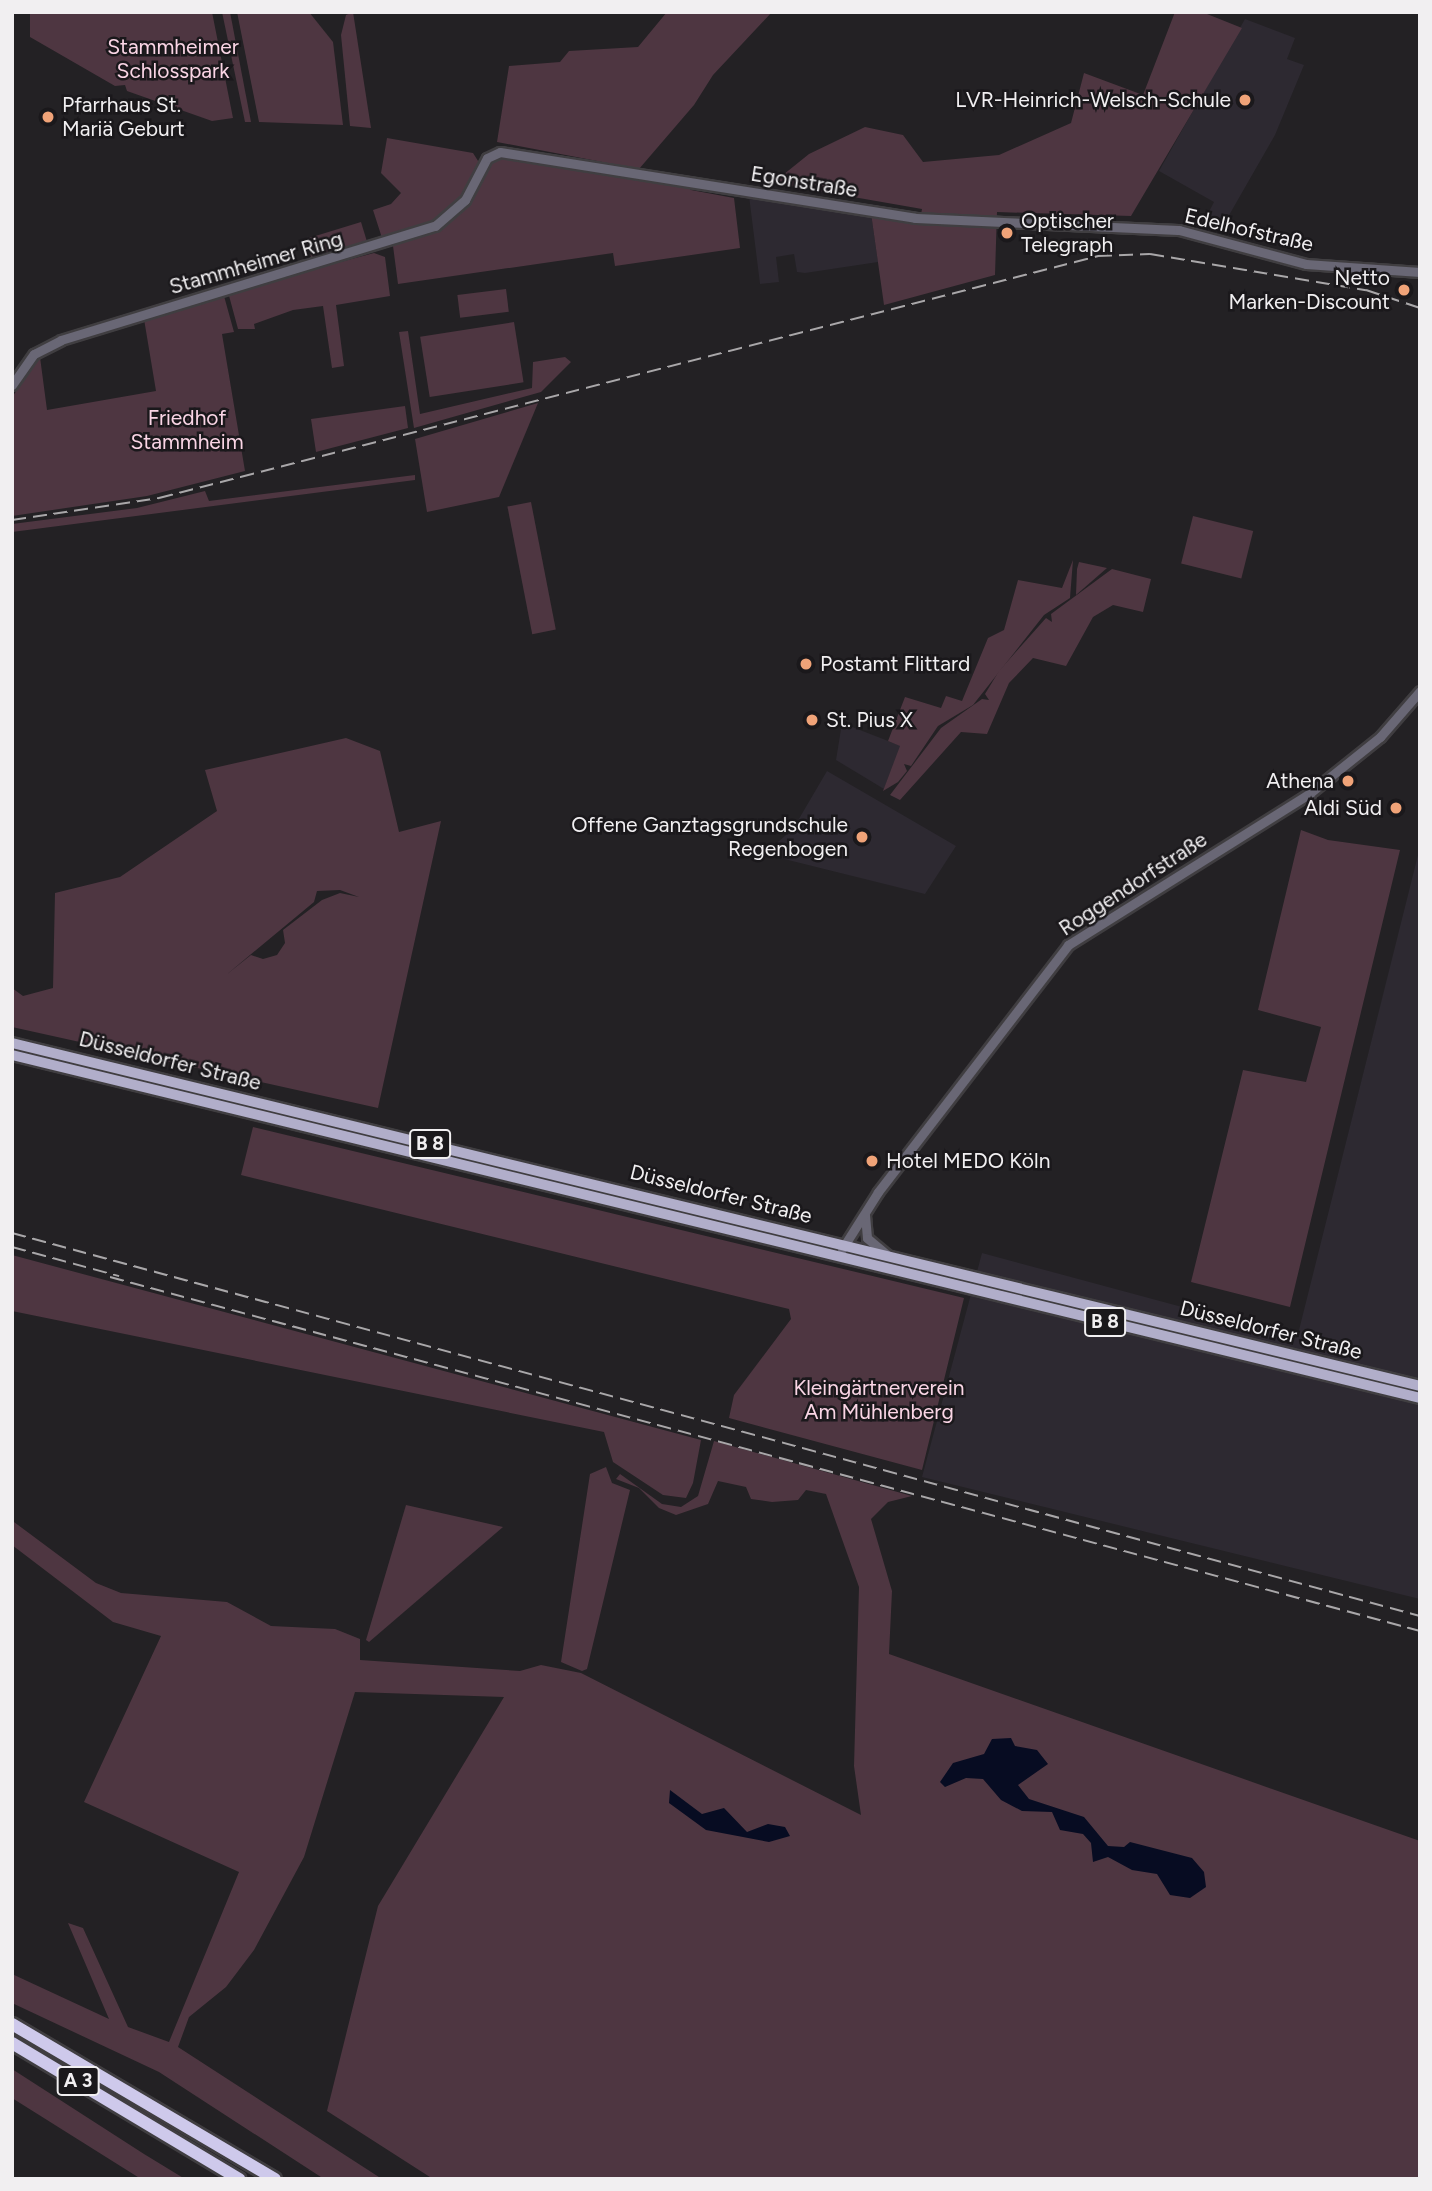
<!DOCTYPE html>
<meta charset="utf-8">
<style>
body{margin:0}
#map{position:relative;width:1432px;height:2191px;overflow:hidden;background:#232124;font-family:Figtree,sans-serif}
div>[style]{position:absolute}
.built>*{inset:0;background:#2d2931}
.green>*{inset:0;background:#4e3641;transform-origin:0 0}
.water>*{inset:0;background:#070c22}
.roads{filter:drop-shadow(2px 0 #403e41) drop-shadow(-2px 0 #403e41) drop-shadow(0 2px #403e41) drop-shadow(0 -2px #403e41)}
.minor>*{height:9px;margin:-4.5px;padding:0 4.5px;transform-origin:4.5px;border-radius:4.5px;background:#696775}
.major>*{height:10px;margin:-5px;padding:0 5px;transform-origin:5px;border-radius:5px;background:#b1aeca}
.highway>*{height:12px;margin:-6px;padding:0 6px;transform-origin:6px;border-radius:6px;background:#cec9eb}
.rail>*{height:2px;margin-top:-1px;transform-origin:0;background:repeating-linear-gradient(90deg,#a9a7a9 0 14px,transparent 0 21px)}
.dots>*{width:19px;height:19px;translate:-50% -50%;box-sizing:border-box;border:4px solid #1a181b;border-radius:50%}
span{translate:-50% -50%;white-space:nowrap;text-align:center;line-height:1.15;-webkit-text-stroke:5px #1a181b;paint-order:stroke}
.shield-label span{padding:2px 5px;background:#1a181b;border:2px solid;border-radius:5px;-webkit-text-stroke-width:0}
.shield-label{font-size:19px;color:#f1eff1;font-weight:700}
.park-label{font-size:21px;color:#fad5e5}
.poi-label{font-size:21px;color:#f1eff1}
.right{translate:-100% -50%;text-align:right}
.left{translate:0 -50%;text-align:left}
.street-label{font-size:21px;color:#f1eff1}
.frame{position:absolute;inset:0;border:14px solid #f1eff1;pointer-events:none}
</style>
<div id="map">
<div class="built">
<div style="clip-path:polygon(1245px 19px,1295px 38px,1287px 59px,1304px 65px,1275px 135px,1220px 231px,1201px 227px,1214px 202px,1159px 171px)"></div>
<div style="clip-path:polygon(749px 196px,871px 213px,878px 262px,805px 273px,797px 272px,794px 254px,776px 257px,779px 282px,760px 284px)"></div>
<div style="clip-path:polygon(842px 723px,901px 746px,884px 789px,836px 760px)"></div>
<div style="clip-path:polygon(827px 771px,956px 846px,925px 894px,764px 854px,793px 829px)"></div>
<div style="clip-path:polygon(1420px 847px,1420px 1599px,922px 1477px,982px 1253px,1297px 1338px)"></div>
</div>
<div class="green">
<div style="clip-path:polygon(30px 12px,212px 12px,233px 118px,212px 121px,127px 91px,125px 85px,115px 86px,30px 37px)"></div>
<div style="clip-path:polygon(222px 12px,230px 12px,251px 122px,245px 122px)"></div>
<div style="clip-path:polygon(237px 12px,309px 12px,333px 42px,343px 125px,259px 122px)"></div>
<div style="clip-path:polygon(353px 12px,371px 128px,350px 126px,341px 35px,346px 15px)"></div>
<div style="clip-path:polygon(667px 12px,772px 12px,713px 75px,694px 105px,639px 169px,497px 142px,509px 66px,560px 62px,569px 51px,638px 47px)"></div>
<div style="clip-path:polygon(1175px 12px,1202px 12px,1242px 28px,1131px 216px,997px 212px,995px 275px,884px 305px,871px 213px,920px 220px,922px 209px,773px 183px,809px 154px,865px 127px,903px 135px,923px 162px,999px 155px,1071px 123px,1084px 73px,1143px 95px)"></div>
<div style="clip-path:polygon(387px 138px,473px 153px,480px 164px,463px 195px,432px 224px,382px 238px,373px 210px,391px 204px,401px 193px,381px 173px)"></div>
<div style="clip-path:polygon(508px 156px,685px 184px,691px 190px,734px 198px,740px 248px,615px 266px,613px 253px,398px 284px,393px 246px,449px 222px,471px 198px,490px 162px)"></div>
<div style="left:361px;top:222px;width:21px;height:58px;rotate:73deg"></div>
<div style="clip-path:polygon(374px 253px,385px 257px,390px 296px,336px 305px,344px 366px,332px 368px,323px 306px,293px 310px,254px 324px,255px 329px,238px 329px,228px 292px)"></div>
<div style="left:506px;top:289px;width:23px;height:49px;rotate:83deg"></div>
<div style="clip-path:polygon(224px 296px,234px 332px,222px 334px,245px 471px,147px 496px,12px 516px,13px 396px,35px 361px,40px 357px,47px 410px,156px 391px,144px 319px)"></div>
<div style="left:514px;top:322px;width:61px;height:95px;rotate:81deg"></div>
<div style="clip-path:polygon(408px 331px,420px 414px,532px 388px,533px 362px,565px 357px,571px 362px,541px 392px,414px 428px,399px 332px)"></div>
<div style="clip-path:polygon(538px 403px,499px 497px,427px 512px,415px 439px)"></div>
<div style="clip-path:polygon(405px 406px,408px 428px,316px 452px,311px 419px)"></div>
<div style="clip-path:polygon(415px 475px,415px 480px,12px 532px,12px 524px,137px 508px,205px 491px,209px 501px)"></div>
<div style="left:531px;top:502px;width:130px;height:24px;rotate:79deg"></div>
<div style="left:1193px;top:516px;width:62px;height:49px;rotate:14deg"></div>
<div style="clip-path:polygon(1073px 560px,1070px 598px,1044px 615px,973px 705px,938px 726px,911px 766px,904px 764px,907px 771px,898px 782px,883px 791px,900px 746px,888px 741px,905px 697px,941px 708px,946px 696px,962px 701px,988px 638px,1004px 630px,1018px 580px,1062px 588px)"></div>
<div style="clip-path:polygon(1079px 562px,1107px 568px,1076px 595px,1077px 569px)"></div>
<div style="clip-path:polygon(1112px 569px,1151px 579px,1143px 612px,1113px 605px,1093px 617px,1066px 666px,1033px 658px,1009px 683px,987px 734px,961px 732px,900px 800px,890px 795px,941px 728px,982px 699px,989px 700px,985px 694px,999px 671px,1046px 618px,1052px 622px,1051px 614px)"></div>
<div style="clip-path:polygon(evenodd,346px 738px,380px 751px,399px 832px,441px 821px,378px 1108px,12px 1027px,12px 988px,23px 996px,53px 988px,55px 893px,120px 877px,217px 811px,205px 770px,346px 738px,340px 890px,359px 897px,340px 893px,322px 900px,283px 930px,285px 943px,277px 955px,263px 959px,251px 955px,226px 975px,314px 902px,317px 891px,340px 890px)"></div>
<div style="clip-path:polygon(1301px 830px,1328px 840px,1400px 850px,1290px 1307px,1191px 1282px,1243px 1070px,1306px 1082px,1321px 1027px,1258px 1010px)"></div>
<div style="clip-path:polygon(253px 1127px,964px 1298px,922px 1470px,729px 1418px,734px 1395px,791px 1319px,789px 1309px,241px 1175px)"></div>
<div style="clip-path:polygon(12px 1255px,701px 1440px,693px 1483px,686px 1498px,663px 1495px,613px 1462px,604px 1432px,12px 1311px)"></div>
<div style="clip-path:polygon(714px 1441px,912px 1496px,888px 1502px,871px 1519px,892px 1591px,889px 1654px,1420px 1841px,1420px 2179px,433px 2179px,327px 2111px,378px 1906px,504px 1697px,355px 1692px,304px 1857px,254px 1950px,226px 1987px,189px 2017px,178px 2047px,382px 2179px,324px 2179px,159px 2072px,12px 2003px,12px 1974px,109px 2019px,68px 1923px,83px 1928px,128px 2027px,169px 2042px,239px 1872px,84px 1802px,161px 1636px,113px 1622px,12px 1545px,14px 1522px,96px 1583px,121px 1593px,227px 1602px,271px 1626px,335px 1629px,360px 1639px,360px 1660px,520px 1671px,541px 1665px,581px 1673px,861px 1815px,854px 1766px,859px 1587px,826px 1494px,806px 1490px,798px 1500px,772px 1502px,751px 1499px,746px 1487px,718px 1481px,708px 1504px,676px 1515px,659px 1508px,639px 1488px,616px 1479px,620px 1474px,662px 1504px,681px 1507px,698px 1496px)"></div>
<div style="clip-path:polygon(606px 1467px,612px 1483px,630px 1490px,587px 1669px,582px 1671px,561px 1662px,590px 1474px)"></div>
<div style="clip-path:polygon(406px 1505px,503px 1527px,369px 1642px,366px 1640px)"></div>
<div style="clip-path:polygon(12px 2069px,144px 2154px,185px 2179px,141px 2179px,12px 2098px)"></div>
</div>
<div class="water">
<div style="clip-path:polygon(1011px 1738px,1015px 1746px,1037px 1750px,1048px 1764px,1018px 1785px,1029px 1799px,1084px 1817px,1108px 1846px,1124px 1847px,1130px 1842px,1192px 1858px,1204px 1872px,1206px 1887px,1190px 1898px,1170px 1895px,1157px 1874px,1132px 1870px,1108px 1857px,1093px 1862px,1091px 1843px,1083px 1834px,1060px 1830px,1052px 1812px,1022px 1811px,1001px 1800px,983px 1779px,966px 1778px,945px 1787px,940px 1782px,953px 1763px,984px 1754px,992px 1739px)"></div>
<div style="clip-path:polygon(670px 1790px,702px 1814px,724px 1808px,747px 1832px,768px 1824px,785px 1827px,790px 1836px,769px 1842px,706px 1830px,669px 1803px)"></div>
</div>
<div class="roads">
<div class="minor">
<div style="left:12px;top:385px;width:38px;rotate:-55deg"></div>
<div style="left:34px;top:354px;width:30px;rotate:-27deg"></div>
<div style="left:61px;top:340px;width:391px;rotate:-17deg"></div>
<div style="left:435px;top:226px;width:40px;rotate:-41deg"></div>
<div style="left:465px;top:200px;width:47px;rotate:-62.4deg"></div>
<div style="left:487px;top:158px;width:14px;rotate:-25deg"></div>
<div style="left:500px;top:152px;width:420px;rotate:9deg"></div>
<div style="left:915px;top:218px;width:264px;rotate:2.6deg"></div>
<div style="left:1179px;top:230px;width:131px;rotate:15deg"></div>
<div style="left:1306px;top:264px;width:114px;rotate:4deg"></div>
<div style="left:865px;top:1215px;width:23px;rotate:85deg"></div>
<div style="left:867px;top:1238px;width:25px;rotate:40deg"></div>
<div style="left:842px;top:1249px;width:67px;rotate:-57.7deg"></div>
<div style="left:878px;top:1192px;width:312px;rotate:-52.4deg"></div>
<div style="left:1068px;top:945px;width:286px;rotate:-32.1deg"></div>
<div style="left:1310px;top:793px;width:90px;rotate:-38.7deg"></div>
<div style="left:1380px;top:737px;width:61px;rotate:-49deg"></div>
</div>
<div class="major">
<div style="left:12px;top:1043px;width:1449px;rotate:13.69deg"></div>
<div style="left:12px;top:1055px;width:1449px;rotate:13.69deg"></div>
</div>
<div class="highway">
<div style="left:12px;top:2024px;width:305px;rotate:30.5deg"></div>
<div style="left:12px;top:2043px;width:265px;rotate:30.9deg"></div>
</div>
</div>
<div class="rail">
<div style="left:12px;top:520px;width:149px;rotate:-8.5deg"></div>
<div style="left:159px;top:498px;width:970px;rotate:-14.45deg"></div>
<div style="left:1098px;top:256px;width:52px;rotate:-2.2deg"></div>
<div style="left:1150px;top:254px;width:219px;rotate:9.5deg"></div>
<div style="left:1366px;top:290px;width:57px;rotate:18.4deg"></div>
<div style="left:12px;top:1233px;width:1459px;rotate:15.22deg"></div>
<div style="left:12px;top:1247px;width:111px;rotate:15.2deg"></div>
<div style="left:110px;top:1277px;width:1357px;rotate:15.12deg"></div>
</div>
<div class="dots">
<div style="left:1245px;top:100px;background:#f0a378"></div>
<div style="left:48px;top:117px;background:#f0a378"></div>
<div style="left:1007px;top:233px;background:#f0a378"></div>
<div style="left:1404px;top:290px;background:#f0a378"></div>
<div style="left:806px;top:664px;background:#f0a378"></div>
<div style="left:812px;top:720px;background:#f0a378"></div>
<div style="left:1348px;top:781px;background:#f0a378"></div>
<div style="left:1396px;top:808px;background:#f0a378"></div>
<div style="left:862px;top:837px;background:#f0a378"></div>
<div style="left:872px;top:1161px;background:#f0a378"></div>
</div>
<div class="shield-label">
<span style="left:430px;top:1144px">B 8</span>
<span style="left:1105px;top:1322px">B 8</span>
<span style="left:78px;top:2081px">A 3</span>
</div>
<div class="park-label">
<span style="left:173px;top:59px">Stammheimer<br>Schlosspark</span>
<span style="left:187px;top:430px">Friedhof<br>Stammheim</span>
<span style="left:879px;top:1400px">Kleingärtnerverein<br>Am Mühlenberg</span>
</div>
<div class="poi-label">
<span class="right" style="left:1231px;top:100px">LVR-Heinrich-Welsch-Schule</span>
<span class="left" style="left:62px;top:117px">Pfarrhaus St.<br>Mariä Geburt</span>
<span class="left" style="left:1021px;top:233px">Optischer<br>Telegraph</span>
<span class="right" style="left:1390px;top:290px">Netto<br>Marken-Discount</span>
<span class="left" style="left:820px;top:664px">Postamt Flittard</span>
<span class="left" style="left:826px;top:720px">St. Pius X</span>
<span class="right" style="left:1334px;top:781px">Athena</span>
<span class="right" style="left:1382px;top:808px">Aldi Süd</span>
<span class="right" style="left:848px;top:837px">Offene Ganztagsgrundschule<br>Regenbogen</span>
<span class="left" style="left:886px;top:1161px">Hotel MEDO Köln</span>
</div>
<div class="street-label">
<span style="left:804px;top:182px;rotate:9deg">Egonstraße</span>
<span style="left:1249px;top:230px;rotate:13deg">Edelhofstraße</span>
<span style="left:256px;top:263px;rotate:-16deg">Stammheimer Ring</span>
<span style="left:1133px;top:884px;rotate:-33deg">Roggendorfstraße</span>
<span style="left:170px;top:1061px;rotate:14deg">Düsseldorfer Straße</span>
<span style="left:721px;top:1194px;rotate:14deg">Düsseldorfer Straße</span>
<span style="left:1271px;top:1330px;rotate:14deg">Düsseldorfer Straße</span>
</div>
<div class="frame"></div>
</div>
